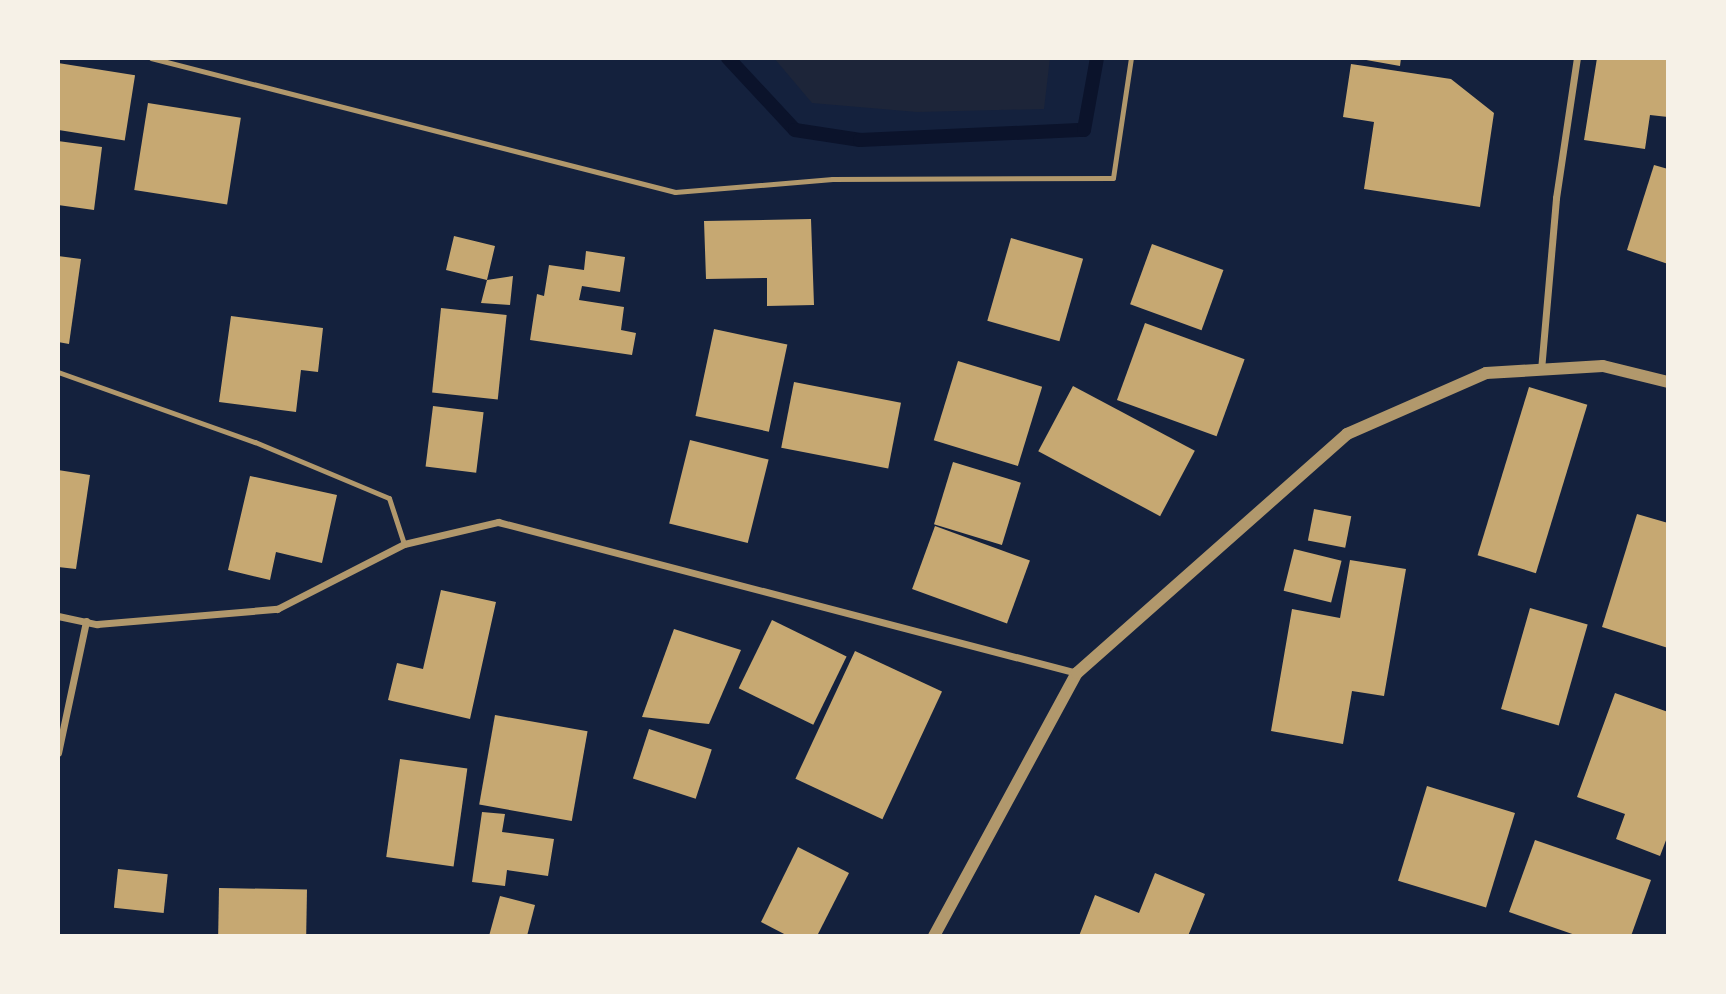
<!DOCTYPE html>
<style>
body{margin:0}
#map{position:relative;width:1726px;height:994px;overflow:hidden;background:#14213d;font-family:Arial,sans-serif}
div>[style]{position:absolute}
.green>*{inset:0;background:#1d2539}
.stream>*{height:14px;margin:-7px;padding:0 7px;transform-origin:7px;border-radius:7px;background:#0b132b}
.building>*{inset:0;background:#c6a872;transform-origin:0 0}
.service>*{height:5px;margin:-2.5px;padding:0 2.5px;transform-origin:2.5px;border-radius:2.5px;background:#b1986c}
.minor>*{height:7px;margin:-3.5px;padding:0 3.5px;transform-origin:3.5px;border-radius:3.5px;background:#b1986c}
.tertiary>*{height:12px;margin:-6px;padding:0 6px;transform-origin:6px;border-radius:6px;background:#b1986c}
span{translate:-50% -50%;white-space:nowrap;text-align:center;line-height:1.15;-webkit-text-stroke:5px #f6f1e7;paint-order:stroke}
.frame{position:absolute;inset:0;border:60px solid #f6f1e7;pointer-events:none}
</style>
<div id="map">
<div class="green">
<div style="clip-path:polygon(774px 58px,1050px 58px,1044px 109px,917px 112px,812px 103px)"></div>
</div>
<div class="stream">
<div style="left:728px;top:58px;width:98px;rotate:47.1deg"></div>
<div style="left:795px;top:130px;width:66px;rotate:8.7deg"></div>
<div style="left:860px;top:140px;width:224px;rotate:-2.6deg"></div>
<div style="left:1084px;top:130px;width:73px;rotate:-79.8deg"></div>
</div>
<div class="building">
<div style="clip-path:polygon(1355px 58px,1401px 58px,1400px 66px)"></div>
<div style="clip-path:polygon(1597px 58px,1668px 58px,1668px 117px,1650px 115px,1645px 149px,1584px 140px)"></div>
<div style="left:58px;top:63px;width:78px;height:66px;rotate:9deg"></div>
<div style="clip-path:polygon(1351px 64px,1451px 79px,1494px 113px,1480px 207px,1364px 189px,1374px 122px,1343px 117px)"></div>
<div style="left:148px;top:103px;width:94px;height:88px;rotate:9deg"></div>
<div style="clip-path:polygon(58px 141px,102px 147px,94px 210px,58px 205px)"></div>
<div style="clip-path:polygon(1654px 165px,1668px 169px,1668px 264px,1627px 250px)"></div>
<div style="clip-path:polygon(811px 219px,814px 305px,767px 306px,767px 278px,706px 279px,704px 221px)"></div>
<div style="clip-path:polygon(454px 236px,495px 246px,487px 280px,513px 276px,510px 305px,481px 303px,487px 280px,446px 270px)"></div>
<div style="left:1011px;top:238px;width:75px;height:86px;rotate:16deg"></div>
<div style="left:1152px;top:244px;width:76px;height:64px;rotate:20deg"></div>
<div style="clip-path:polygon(586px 251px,625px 257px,620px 292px,582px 286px,579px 300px,624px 307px,621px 330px,636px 333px,632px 355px,530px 340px,537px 294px,544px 296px,549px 265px,584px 270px)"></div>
<div style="clip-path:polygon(58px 256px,81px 259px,69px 344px,58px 342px)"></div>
<div style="left:441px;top:308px;width:66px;height:85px;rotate:6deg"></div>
<div style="clip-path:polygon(231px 316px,323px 328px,318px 372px,301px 370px,296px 412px,219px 402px)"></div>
<div style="left:1145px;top:323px;width:106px;height:82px;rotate:20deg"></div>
<div style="left:714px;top:329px;width:75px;height:89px;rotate:12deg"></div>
<div style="left:958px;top:361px;width:88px;height:83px;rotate:17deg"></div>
<div style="left:794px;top:382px;width:109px;height:67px;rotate:11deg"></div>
<div style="left:1073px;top:386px;width:138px;height:74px;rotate:28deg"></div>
<div style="left:1529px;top:387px;width:61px;height:176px;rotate:17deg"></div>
<div style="left:433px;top:406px;width:51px;height:61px;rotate:7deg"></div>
<div style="left:690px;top:440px;width:81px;height:86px;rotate:14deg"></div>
<div style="left:953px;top:462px;width:71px;height:65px;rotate:17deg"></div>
<div style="clip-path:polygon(58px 470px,90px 475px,76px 569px,58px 567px)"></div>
<div style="clip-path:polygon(250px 476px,337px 495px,322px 563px,276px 552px,270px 580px,228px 570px)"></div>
<div style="left:1314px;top:509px;width:38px;height:32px;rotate:11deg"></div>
<div style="clip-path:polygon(1637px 514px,1668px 523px,1668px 648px,1602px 627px)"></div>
<div style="left:935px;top:526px;width:101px;height:67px;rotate:20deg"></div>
<div style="left:1294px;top:549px;width:49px;height:43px;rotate:14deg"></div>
<div style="clip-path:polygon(1350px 560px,1406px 569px,1384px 696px,1352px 691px,1343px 744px,1271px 731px,1292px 609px,1340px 618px)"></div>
<div style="clip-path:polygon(441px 590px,496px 602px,470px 719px,388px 700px,397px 663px,423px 669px)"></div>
<div style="left:1530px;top:608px;width:60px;height:105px;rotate:16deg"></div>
<div style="left:772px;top:620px;width:83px;height:76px;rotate:26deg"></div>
<div style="clip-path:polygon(674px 629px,741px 650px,709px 724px,642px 717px)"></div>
<div style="left:855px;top:651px;width:96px;height:141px;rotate:25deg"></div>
<div style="clip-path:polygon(1615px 693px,1668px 712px,1668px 835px,1660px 856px,1616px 839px,1625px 814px,1577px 797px)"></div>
<div style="left:495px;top:715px;width:94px;height:91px;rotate:10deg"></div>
<div style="left:649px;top:729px;width:66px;height:52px;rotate:18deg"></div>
<div style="left:400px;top:759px;width:68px;height:99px;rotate:8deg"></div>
<div style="left:1427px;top:786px;width:92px;height:99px;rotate:17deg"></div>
<div style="clip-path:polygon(482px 812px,505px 814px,502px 832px,554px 839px,548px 876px,507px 870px,505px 886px,472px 882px)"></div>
<div style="clip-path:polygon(1535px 840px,1651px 880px,1631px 936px,1578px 936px,1509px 912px)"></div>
<div style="clip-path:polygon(798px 847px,849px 873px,817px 936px,788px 936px,761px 922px)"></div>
<div style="left:118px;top:869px;width:50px;height:39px;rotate:6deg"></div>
<div style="clip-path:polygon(1155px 873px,1205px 894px,1188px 936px,1079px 936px,1095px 895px,1139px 913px)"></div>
<div style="left:219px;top:888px;width:88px;height:48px;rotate:1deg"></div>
<div style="clip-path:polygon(500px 896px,535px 905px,527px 936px,489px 936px)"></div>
</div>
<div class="service">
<div style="left:151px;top:58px;width:541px;rotate:14.34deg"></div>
<div style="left:675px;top:192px;width:158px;rotate:-4.7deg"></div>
<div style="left:832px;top:179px;width:281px;rotate:-0.2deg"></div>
<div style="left:1113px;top:178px;width:121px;rotate:-81.5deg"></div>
<div style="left:58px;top:372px;width:209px;rotate:19.6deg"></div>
<div style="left:255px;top:442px;width:145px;rotate:22.7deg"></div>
<div style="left:389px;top:498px;width:48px;rotate:71.9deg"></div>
</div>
<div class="minor">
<div style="left:1541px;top:370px;width:173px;rotate:-85deg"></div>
<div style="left:1556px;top:198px;width:142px;rotate:-81.5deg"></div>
<div style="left:58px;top:616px;width:40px;rotate:12deg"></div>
<div style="left:97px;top:624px;width:181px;rotate:-4.8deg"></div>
<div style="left:277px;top:609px;width:143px;rotate:-27.1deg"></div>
<div style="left:404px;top:544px;width:97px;rotate:-13.2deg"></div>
<div style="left:498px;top:522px;width:598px;rotate:14.62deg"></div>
<div style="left:58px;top:753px;width:135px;rotate:-78deg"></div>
</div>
<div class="tertiary">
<div style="left:934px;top:936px;width:299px;rotate:-61.5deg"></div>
<div style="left:1077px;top:673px;width:361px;rotate:-41.5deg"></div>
<div style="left:1347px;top:434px;width:152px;rotate:-23.7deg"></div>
<div style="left:1486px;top:373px;width:117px;rotate:-3.4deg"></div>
<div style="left:1603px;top:366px;width:67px;rotate:13.8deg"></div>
</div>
<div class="frame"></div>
</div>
